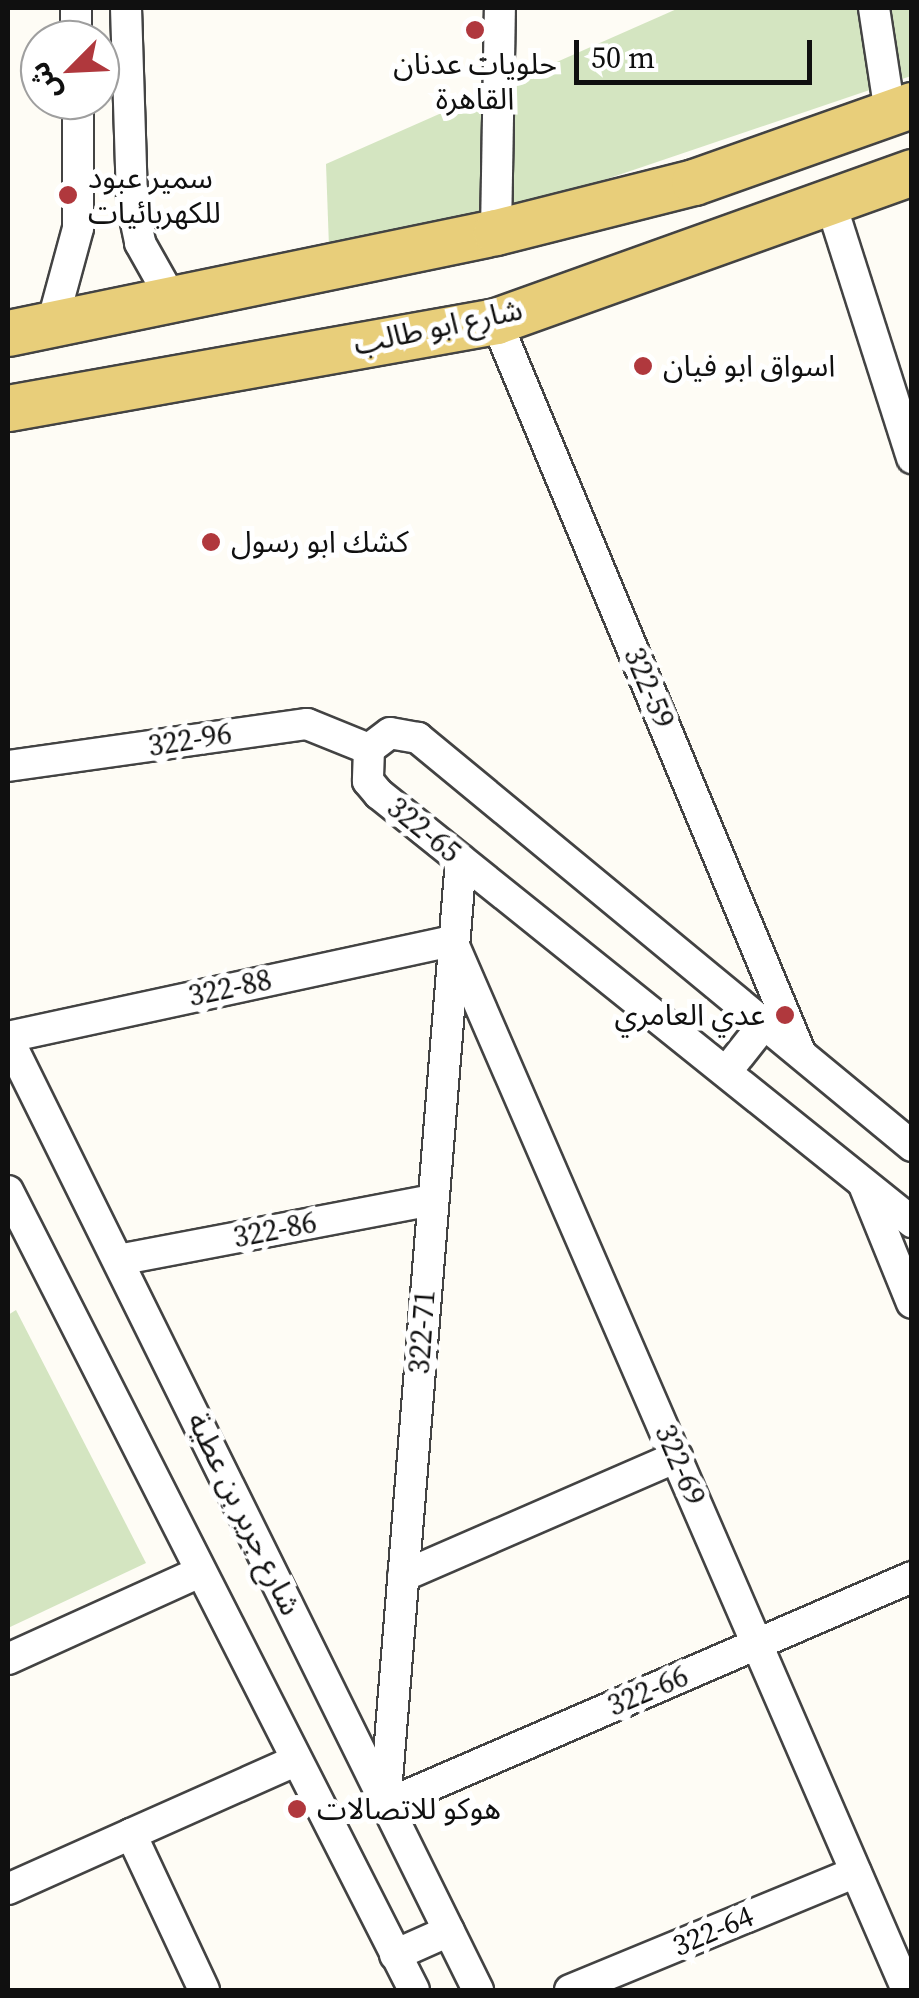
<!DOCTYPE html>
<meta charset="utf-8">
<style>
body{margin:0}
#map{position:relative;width:919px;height:1998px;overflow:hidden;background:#fefcf5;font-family:"Source Serif 4","Noto Sans Arabic",serif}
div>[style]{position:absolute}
.green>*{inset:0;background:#d4e5c1}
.roads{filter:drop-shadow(2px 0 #434343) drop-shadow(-2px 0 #434343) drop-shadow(0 2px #434343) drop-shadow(0 -2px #434343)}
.minor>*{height:30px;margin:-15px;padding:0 15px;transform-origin:15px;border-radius:15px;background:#fff}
.primary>*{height:45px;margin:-22.5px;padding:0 22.5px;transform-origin:22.5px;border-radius:22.5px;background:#e8ce7a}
.dots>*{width:28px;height:28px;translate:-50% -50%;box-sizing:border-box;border:5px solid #fff;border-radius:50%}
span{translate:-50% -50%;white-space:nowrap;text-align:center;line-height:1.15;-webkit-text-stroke:10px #fff;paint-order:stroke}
.poi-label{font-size:30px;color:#101010}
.left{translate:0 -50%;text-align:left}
.right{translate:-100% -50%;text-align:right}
.street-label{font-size:30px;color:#101010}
.frame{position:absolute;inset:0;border:10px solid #101010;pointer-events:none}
.north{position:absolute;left:20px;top:20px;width:100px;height:100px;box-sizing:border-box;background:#fff;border:2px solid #9f9f9f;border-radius:50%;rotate:246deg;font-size:28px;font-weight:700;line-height:40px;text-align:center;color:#101010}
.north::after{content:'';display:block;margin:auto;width:35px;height:45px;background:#b0383d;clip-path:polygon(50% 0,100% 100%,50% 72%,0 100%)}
.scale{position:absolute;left:574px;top:40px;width:238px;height:45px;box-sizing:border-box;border:5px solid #101010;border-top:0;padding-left:12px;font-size:30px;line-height:35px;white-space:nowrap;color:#101010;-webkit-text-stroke:8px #fff;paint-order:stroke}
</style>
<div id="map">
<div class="green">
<div style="clip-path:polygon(679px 8px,911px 8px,911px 76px,527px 206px,329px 247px,326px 164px)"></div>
<div style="clip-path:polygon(16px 1310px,146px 1563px,8px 1628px,8px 1315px)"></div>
</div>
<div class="roads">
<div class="minor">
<div style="left:76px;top:8px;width:32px;rotate:90deg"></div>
<div style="left:126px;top:8px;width:196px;rotate:88.2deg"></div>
<div style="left:132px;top:204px;width:40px;rotate:78deg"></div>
<div style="left:140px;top:243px;width:63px;rotate:60.6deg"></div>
<div style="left:874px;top:8px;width:106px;rotate:81.3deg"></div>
<div style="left:830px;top:201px;width:270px;rotate:72.3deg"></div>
<div style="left:496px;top:232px;width:224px;rotate:-89deg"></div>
<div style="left:496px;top:321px;width:792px;rotate:67.42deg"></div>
<div style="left:52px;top:324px;width:99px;rotate:-74.8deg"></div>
<div style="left:78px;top:228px;width:128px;rotate:-90deg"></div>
<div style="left:8px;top:766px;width:302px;rotate:-8deg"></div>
<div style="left:307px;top:724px;width:67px;rotate:22deg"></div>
<div style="left:461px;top:860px;width:948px;rotate:94.6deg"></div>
<div style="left:385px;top:1805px;width:574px;rotate:-23.4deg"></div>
<div style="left:8px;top:1037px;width:454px;rotate:-12.2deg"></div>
<div style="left:452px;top:941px;width:1143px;rotate:66.55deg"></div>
<div style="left:8px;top:1039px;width:1061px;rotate:63.7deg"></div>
<div style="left:726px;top:1072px;width:61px;rotate:-51.6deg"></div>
<div style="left:912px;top:1146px;width:641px;rotate:-140.45deg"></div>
<div style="left:418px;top:738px;width:28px;rotate:-170deg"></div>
<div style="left:390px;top:733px;width:26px;rotate:143deg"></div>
<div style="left:369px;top:749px;width:32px;rotate:92deg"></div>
<div style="left:368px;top:781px;width:17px;rotate:50deg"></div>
<div style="left:379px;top:794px;width:684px;rotate:38.76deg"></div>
<div style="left:864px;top:1185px;width:127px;rotate:67.9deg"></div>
<div style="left:8px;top:1191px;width:896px;rotate:63.06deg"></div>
<div style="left:118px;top:1260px;width:320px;rotate:-10.8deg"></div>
<div style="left:403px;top:1576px;width:299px;rotate:-23.5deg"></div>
<div style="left:8px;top:1659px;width:211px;rotate:-24.4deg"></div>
<div style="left:131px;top:1834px;width:177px;rotate:-24deg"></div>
<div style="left:8px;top:1889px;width:135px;rotate:-24.1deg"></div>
<div style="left:131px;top:1834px;width:172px;rotate:64.9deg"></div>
<div style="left:395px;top:1955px;width:59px;rotate:-24deg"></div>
<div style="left:570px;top:1990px;width:309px;rotate:-22.4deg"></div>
</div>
<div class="primary">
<div style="left:8px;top:333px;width:498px;rotate:-11.7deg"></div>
<div style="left:496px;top:232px;width:204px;rotate:-14.2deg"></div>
<div style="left:694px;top:182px;width:231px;rotate:-19.5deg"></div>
<div style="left:8px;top:408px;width:496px;rotate:-10.1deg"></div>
<div style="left:496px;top:321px;width:442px;rotate:-19.7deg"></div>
</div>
</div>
<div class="dots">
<div style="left:475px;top:30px;background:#b0383d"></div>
<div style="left:68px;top:195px;background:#b0383d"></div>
<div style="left:643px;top:366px;background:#b0383d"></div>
<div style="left:211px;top:542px;background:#b0383d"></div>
<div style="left:785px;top:1015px;background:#b0383d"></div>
<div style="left:297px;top:1809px;background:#b0383d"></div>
</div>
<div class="poi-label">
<span style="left:475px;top:81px">حلويات عدنان<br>القاهرة</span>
<span class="left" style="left:88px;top:195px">سمير عبود<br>للكهربائيات</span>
<span class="left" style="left:663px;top:366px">اسواق ابو فيان</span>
<span class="left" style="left:231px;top:542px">كشك ابو رسول</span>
<span class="right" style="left:765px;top:1015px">عدي العامري</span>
<span class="left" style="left:317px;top:1809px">هوكو للاتصالات</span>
</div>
<div class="street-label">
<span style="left:438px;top:327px;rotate:-12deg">شارع ابو طالب</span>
<span style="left:649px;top:688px;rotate:67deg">322-59</span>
<span style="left:190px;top:740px;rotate:-9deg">322-96</span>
<span style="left:424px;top:830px;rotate:39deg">322-65</span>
<span style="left:230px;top:988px;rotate:-12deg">322-88</span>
<span style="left:275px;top:1230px;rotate:-11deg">322-86</span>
<span style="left:422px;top:1332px;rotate:-86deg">322-71</span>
<span style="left:680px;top:1465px;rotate:67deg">322-69</span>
<span style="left:244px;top:1514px;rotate:64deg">شارع جرير بن عطية</span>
<span style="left:648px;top:1691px;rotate:-23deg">322-66</span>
<span style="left:713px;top:1931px;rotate:-23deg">322-64</span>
</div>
<div class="frame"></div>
<div class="north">ش</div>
<div class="scale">50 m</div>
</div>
